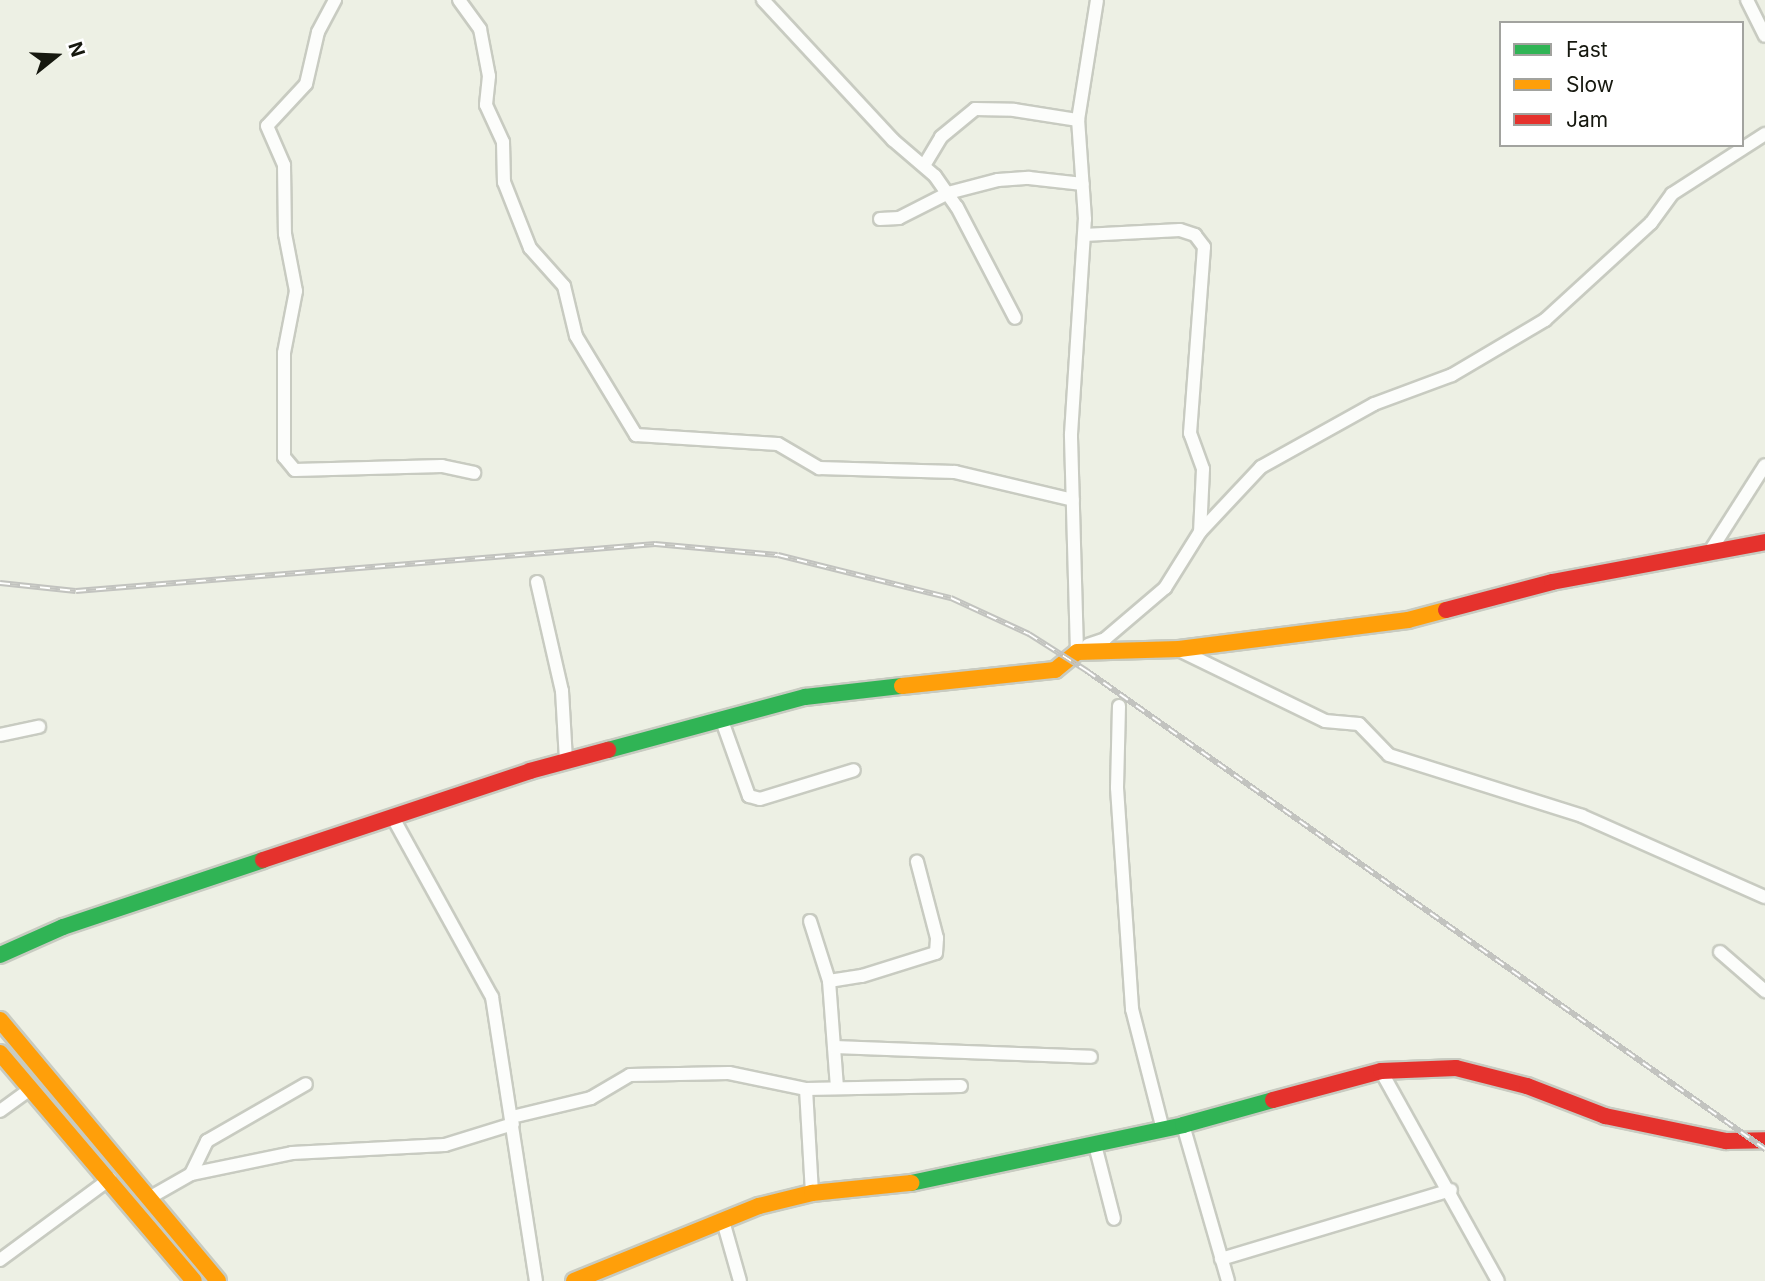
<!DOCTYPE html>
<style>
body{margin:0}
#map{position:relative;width:1765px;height:1281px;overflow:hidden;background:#edf0e4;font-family:Inter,sans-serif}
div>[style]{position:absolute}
.roads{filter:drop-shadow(2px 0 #c8cbc1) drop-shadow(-2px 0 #c8cbc1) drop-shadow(0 2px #c8cbc1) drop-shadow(0 -2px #c8cbc1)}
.street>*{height:12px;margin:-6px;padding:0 6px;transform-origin:6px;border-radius:6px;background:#fcfdfb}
.fast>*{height:16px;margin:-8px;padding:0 8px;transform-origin:8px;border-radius:8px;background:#30b455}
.slow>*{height:16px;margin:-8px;padding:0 8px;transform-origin:8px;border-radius:8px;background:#ff9f0a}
.jam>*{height:16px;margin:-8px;padding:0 8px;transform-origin:8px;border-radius:8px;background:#e5322d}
.rail>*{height:6px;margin-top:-3px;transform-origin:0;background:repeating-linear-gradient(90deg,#fff 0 10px,#c2c3bf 0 20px);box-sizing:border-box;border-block:2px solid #c2c3bf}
span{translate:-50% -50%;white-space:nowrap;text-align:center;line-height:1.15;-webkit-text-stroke:7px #fff;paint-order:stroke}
.legend{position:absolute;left:1499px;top:21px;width:245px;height:126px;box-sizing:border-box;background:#fff;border:2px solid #a2a39f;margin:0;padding:9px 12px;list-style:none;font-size:21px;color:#16180f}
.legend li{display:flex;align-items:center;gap:14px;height:35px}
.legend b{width:35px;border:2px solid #a2a39f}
.north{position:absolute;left:21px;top:21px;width:70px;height:70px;-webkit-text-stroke:5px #fff;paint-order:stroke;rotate:72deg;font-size:19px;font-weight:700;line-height:28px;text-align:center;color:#16180f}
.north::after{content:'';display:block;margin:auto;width:24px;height:32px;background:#16180f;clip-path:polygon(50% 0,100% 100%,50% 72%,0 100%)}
</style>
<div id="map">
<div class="roads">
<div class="street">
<div style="left:335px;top:0;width:36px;rotate:118deg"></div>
<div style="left:318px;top:32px;width:53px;rotate:103deg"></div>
<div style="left:306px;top:84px;width:57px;rotate:132.9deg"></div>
<div style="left:267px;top:126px;width:43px;rotate:66.4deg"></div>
<div style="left:284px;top:165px;width:69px;rotate:89.2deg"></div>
<div style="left:285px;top:234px;width:58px;rotate:79.1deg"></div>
<div style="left:296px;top:291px;width:63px;rotate:101deg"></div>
<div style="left:284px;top:353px;width:104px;rotate:90deg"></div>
<div style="left:284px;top:457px;width:17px;rotate:50deg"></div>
<div style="left:295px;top:470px;width:147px;rotate:-1.6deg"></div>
<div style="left:442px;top:466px;width:33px;rotate:12deg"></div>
<div style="left:459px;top:0;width:36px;rotate:54deg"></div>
<div style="left:480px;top:29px;width:48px;rotate:79.2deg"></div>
<div style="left:489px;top:76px;width:29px;rotate:96deg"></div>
<div style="left:486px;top:105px;width:41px;rotate:65.3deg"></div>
<div style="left:503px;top:142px;width:40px;rotate:88.6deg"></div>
<div style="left:504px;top:182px;width:71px;rotate:68.5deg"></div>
<div style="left:530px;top:248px;width:51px;rotate:48.2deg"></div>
<div style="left:564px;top:286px;width:51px;rotate:76.5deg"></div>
<div style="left:576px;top:336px;width:116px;rotate:58.8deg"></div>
<div style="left:636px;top:435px;width:142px;rotate:3.6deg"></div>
<div style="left:778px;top:444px;width:48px;rotate:30.3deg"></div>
<div style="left:819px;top:468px;width:136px;rotate:1.7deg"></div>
<div style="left:955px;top:472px;width:121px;rotate:13.3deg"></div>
<div style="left:763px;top:0;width:191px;rotate:47.1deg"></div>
<div style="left:893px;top:140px;width:55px;rotate:40.6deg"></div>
<div style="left:935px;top:176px;width:38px;rotate:55deg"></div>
<div style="left:957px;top:207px;width:125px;rotate:62.4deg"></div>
<div style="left:1747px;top:0;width:40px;rotate:63.4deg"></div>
<div style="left:925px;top:164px;width:31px;rotate:-59deg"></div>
<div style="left:941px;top:137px;width:44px;rotate:-39.5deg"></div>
<div style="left:975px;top:109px;width:39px;rotate:1deg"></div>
<div style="left:1014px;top:110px;width:65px;rotate:8.9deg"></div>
<div style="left:880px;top:219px;width:19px;rotate:-3deg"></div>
<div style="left:899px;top:218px;width:55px;rotate:-27deg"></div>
<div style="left:948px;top:193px;width:52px;rotate:-14.6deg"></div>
<div style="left:998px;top:180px;width:31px;rotate:-4deg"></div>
<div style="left:1029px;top:178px;width:54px;rotate:6.3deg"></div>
<div style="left:1084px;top:235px;width:96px;rotate:-3deg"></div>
<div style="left:1180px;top:230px;width:16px;rotate:18deg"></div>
<div style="left:1195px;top:235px;width:15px;rotate:53deg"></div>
<div style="left:1204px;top:247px;width:187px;rotate:94.3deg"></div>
<div style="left:1190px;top:433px;width:38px;rotate:70deg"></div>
<div style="left:1203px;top:469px;width:63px;rotate:92.7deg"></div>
<div style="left:1709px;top:553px;width:104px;rotate:-57.5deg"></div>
<div style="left:537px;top:582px;width:112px;rotate:77.1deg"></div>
<div style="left:562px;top:691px;width:69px;rotate:86.7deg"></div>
<div style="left:1088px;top:645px;width:18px;rotate:-19deg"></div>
<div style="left:1105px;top:639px;width:79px;rotate:-40.4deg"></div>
<div style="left:1165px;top:588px;width:66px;rotate:-58deg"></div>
<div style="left:1200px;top:532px;width:89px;rotate:-46.8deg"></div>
<div style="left:1261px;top:467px;width:129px;rotate:-29.1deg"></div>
<div style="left:1374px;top:404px;width:83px;rotate:-20.4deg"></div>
<div style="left:1452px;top:375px;width:108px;rotate:-30.6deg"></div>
<div style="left:1545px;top:320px;width:144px;rotate:-42.5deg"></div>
<div style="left:1651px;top:223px;width:36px;rotate:-54deg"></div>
<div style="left:1672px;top:194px;width:111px;rotate:-32.8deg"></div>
<div style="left:1179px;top:650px;width:162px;rotate:25.9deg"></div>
<div style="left:1325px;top:721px;width:34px;rotate:5deg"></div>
<div style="left:1359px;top:724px;width:43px;rotate:45.9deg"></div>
<div style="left:1389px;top:755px;width:202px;rotate:17.5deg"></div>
<div style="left:1582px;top:816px;width:200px;rotate:23.9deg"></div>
<div style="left:1077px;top:652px;width:218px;rotate:-91.6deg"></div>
<div style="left:1071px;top:434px;width:215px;rotate:-86.3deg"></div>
<div style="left:1085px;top:219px;width:99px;rotate:-94deg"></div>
<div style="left:1078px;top:120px;width:121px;rotate:-81deg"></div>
<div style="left:1119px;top:706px;width:82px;rotate:91.4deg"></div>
<div style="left:1117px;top:788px;width:222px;rotate:86.1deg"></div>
<div style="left:1132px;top:1009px;width:125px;rotate:75.6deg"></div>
<div style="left:721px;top:718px;width:83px;rotate:70.3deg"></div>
<div style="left:749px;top:796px;width:11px;rotate:15deg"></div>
<div style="left:760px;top:799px;width:98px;rotate:-17.1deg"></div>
<div style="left:0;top:735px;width:40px;rotate:-12deg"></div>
<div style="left:392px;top:816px;width:207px;rotate:61.1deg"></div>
<div style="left:492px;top:997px;width:287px;rotate:81.2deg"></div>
<div style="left:810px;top:921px;width:63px;rotate:72.4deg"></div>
<div style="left:829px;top:981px;width:107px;rotate:85.7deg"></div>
<div style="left:1720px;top:952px;width:60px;rotate:40.9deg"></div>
<div style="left:829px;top:981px;width:33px;rotate:-9deg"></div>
<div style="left:862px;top:976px;width:77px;rotate:-17.3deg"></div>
<div style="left:936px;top:953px;width:15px;rotate:-86deg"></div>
<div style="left:937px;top:938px;width:79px;rotate:-104.7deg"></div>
<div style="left:834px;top:1047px;width:257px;rotate:2.2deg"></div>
<div style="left:1381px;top:1071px;width:240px;rotate:60.9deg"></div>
<div style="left:806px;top:1089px;width:104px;rotate:86.7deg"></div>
<div style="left:0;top:1111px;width:39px;rotate:-36deg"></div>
<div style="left:512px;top:1117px;width:81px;rotate:-13.5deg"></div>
<div style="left:591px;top:1098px;width:45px;rotate:-30.5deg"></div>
<div style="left:630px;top:1075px;width:99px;rotate:-1.2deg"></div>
<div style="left:729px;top:1073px;width:79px;rotate:11.7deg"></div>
<div style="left:806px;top:1089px;width:155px;rotate:-1.1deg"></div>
<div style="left:1183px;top:1125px;width:162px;rotate:73.9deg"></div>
<div style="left:1095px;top:1145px;width:76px;rotate:75.6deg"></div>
<div style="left:191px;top:1174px;width:37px;rotate:-64deg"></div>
<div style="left:207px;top:1141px;width:114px;rotate:-29.9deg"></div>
<div style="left:149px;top:1198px;width:48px;rotate:-29.7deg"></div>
<div style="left:191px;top:1174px;width:103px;rotate:-11.7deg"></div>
<div style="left:292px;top:1153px;width:153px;rotate:-3deg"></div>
<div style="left:445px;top:1145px;width:71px;rotate:-17.2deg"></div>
<div style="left:723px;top:1221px;width:62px;rotate:74.2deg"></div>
<div style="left:1221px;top:1259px;width:240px;rotate:-16.7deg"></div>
<div style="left:0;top:1260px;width:137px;rotate:-36.4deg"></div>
</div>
<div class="fast">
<div style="left:608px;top:750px;width:204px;rotate:-15.1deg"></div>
<div style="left:805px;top:697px;width:98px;rotate:-6.5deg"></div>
<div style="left:0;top:955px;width:69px;rotate:-24deg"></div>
<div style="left:63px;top:927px;width:211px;rotate:-18.5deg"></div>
<div style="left:911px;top:1183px;width:278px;rotate:-12deg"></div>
<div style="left:1183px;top:1125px;width:93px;rotate:-15.5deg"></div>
</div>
<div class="slow">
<div style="left:902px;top:686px;width:154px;rotate:-6deg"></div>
<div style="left:1055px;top:670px;width:28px;rotate:-39deg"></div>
<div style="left:1077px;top:652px;width:102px;rotate:-1.7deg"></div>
<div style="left:1179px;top:649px;width:231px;rotate:-7.2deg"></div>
<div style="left:1408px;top:620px;width:39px;rotate:-15deg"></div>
<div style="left:0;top:1020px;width:340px;rotate:50.1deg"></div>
<div style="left:0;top:1053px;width:299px;rotate:49.6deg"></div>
<div style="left:574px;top:1281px;width:200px;rotate:-22.1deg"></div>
<div style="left:759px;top:1206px;width:55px;rotate:-13.8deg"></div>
<div style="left:812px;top:1193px;width:100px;rotate:-5.8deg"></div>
</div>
<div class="jam">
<div style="left:1446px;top:610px;width:110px;rotate:-14.8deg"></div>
<div style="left:1552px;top:582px;width:217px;rotate:-10.6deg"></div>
<div style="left:263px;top:860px;width:281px;rotate:-18.4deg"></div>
<div style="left:530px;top:771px;width:81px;rotate:-15.1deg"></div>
<div style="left:1273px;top:1100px;width:112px;rotate:-15deg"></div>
<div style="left:1381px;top:1071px;width:75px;rotate:-2.3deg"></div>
<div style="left:1456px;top:1068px;width:73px;rotate:14.2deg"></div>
<div style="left:1527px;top:1086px;width:84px;rotate:21deg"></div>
<div style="left:1605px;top:1116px;width:124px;rotate:11.7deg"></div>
<div style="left:1726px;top:1141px;width:39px;rotate:-1deg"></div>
</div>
</div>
<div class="rail">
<div style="left:0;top:583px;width:76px;rotate:6deg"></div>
<div style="left:76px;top:591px;width:581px;rotate:-4.64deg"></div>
<div style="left:655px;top:544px;width:123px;rotate:5.1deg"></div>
<div style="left:778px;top:555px;width:178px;rotate:14deg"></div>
<div style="left:951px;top:598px;width:86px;rotate:24.8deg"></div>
<div style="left:1029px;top:634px;width:69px;rotate:32.5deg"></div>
<div style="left:1087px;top:671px;width:830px;rotate:35.18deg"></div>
</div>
<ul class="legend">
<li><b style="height:9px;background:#30b455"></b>Fast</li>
<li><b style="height:9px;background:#ff9f0a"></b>Slow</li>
<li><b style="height:9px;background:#e5322d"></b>Jam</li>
</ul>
<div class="north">N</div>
</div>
